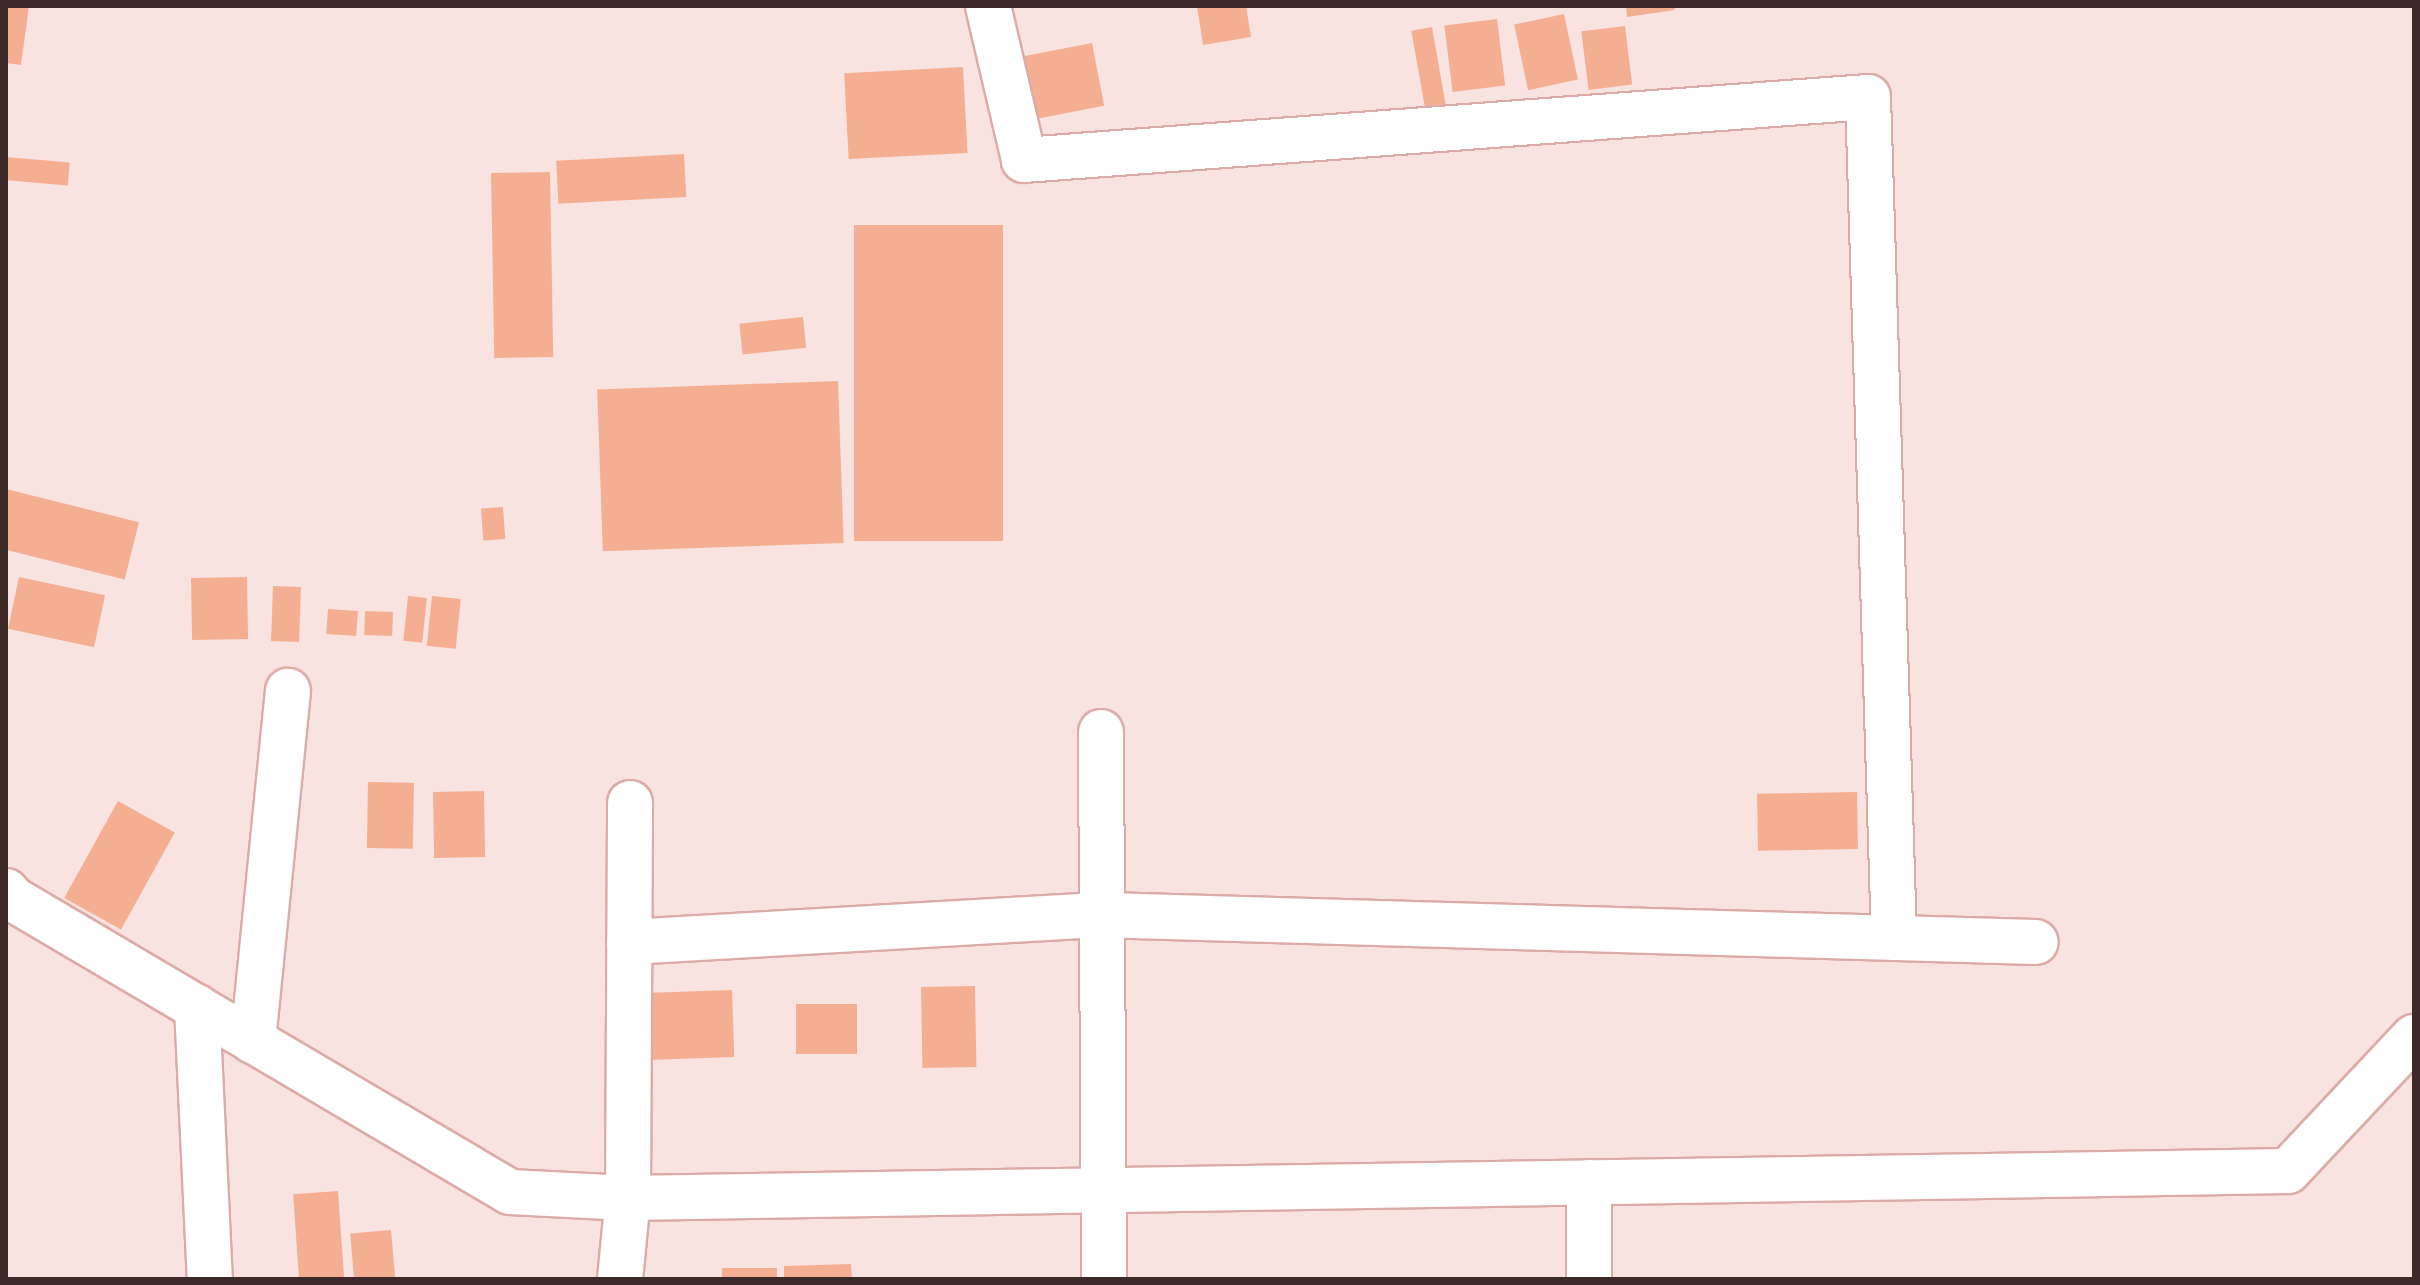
<!DOCTYPE html>
<style>
body{margin:0}
#map{position:relative;width:2420px;height:1285px;overflow:hidden;background:#f8e3e1;font-family:Karla,sans-serif}
div>[style]{position:absolute}
.building>*{inset:0;background:#f4af92;transform-origin:0 0}
.roads{filter:drop-shadow(2px 0 #ddaba7) drop-shadow(-2px 0 #ddaba7) drop-shadow(0 2px #ddaba7) drop-shadow(0 -2px #ddaba7)}
.minor>*{height:44px;margin:-22px;padding:0 22px;transform-origin:22px;border-radius:22px;background:#fff}
span{translate:-50% -50%;white-space:nowrap;text-align:center;line-height:1.15;-webkit-text-stroke:8px #fef3f2;paint-order:stroke}
.frame{position:absolute;inset:0;border:8px solid #3d2928;pointer-events:none}
</style>
<div id="map">
<div class="building">
<div style="clip-path:polygon(6px 6px,29px 6px,21px 65px,6px 63px)"></div>
<div style="clip-path:polygon(1197px 6px,1246px 6px,1251px 37px,1203px 45px)"></div>
<div style="clip-path:polygon(1626px 6px,1674px 6px,1675px 10px,1627px 17px)"></div>
<div style="left:1564px;top:14px;width:67px;height:51px;rotate:78deg"></div>
<div style="left:1497px;top:19px;width:67px;height:53px;rotate:83deg"></div>
<div style="left:1625px;top:26px;width:59px;height:44px;rotate:83deg"></div>
<div style="left:1432px;top:27px;width:87px;height:21px;rotate:80deg"></div>
<div style="left:1092px;top:43px;width:64px;height:71px;rotate:79deg"></div>
<div style="left:963px;top:67px;width:86px;height:119px;rotate:87deg"></div>
<div style="left:684px;top:154px;width:43px;height:128px;rotate:87deg"></div>
<div style="left:6px;top:157px;width:64px;height:23px;rotate:5deg"></div>
<div style="left:550px;top:172px;width:185px;height:59px;rotate:89deg"></div>
<div style="left:854px;top:225px;width:149px;height:316px"></div>
<div style="left:803px;top:317px;width:31px;height:64px;rotate:84deg"></div>
<div style="left:838px;top:381px;width:162px;height:241px;rotate:88deg"></div>
<div style="left:6px;top:489px;width:137px;height:59px;rotate:14deg"></div>
<div style="left:503px;top:507px;width:32px;height:22px;rotate:86deg"></div>
<div style="left:19px;top:577px;width:88px;height:53px;rotate:12deg"></div>
<div style="left:247px;top:577px;width:62px;height:56px;rotate:89deg"></div>
<div style="left:273px;top:586px;width:28px;height:55px;rotate:2deg"></div>
<div style="left:408px;top:596px;width:19px;height:45px;rotate:6deg"></div>
<div style="left:432px;top:596px;width:29px;height:50px;rotate:6deg"></div>
<div style="left:328px;top:609px;width:30px;height:25px;rotate:4deg"></div>
<div style="left:365px;top:611px;width:28px;height:24px;rotate:2deg"></div>
<div style="left:368px;top:782px;width:46px;height:66px;rotate:1deg"></div>
<div style="left:484px;top:791px;width:66px;height:51px;rotate:89deg"></div>
<div style="left:1857px;top:792px;width:57px;height:100px;rotate:89deg"></div>
<div style="left:118px;top:801px;width:65px;height:111px;rotate:29deg"></div>
<div style="left:975px;top:986px;width:81px;height:54px;rotate:89deg"></div>
<div style="left:732px;top:990px;width:67px;height:87px;rotate:88deg"></div>
<div style="left:796px;top:1004px;width:61px;height:50px"></div>
<div style="left:338px;top:1191px;width:88px;height:45px;rotate:86deg"></div>
<div style="left:391px;top:1230px;width:49px;height:41px;rotate:85deg"></div>
<div style="clip-path:polygon(851px 1264px,852px 1279px,784px 1279px,784px 1266px)"></div>
<div style="left:722px;top:1268px;width:55px;height:11px"></div>
</div>
<div class="roads">
<div class="minor">
<div style="left:988px;top:6px;width:158px;rotate:76.8deg"></div>
<div style="left:1024px;top:160px;width:846px;rotate:-4.27deg"></div>
<div style="left:1868px;top:97px;width:841px;rotate:88.23deg"></div>
<div style="left:1101px;top:732px;width:547px;rotate:89.69deg"></div>
<div style="left:6px;top:891px;width:11px;rotate:49deg"></div>
<div style="left:13px;top:899px;width:577px;rotate:30.52deg"></div>
<div style="left:510px;top:1192px;width:118px;rotate:2.9deg"></div>
<div style="left:628px;top:1198px;width:1660px;rotate:-0.93deg"></div>
<div style="left:2288px;top:1171px;width:184px;rotate:-46.8deg"></div>
<div style="left:629px;top:942px;width:474px;rotate:-3.3deg"></div>
<div style="left:1102px;top:915px;width:934px;rotate:1.66deg"></div>
<div style="left:197px;top:1007px;width:272px;rotate:87.3deg"></div>
<div style="left:253px;top:1041px;width:352px;rotate:-84.3deg"></div>
<div style="left:1589px;top:1182px;width:97px;rotate:90deg"></div>
<div style="left:620px;top:1279px;width:81px;rotate:-84.4deg"></div>
<div style="left:628px;top:1198px;width:395px;rotate:-89.7deg"></div>
</div>
</div>
<div class="frame"></div>
</div>
